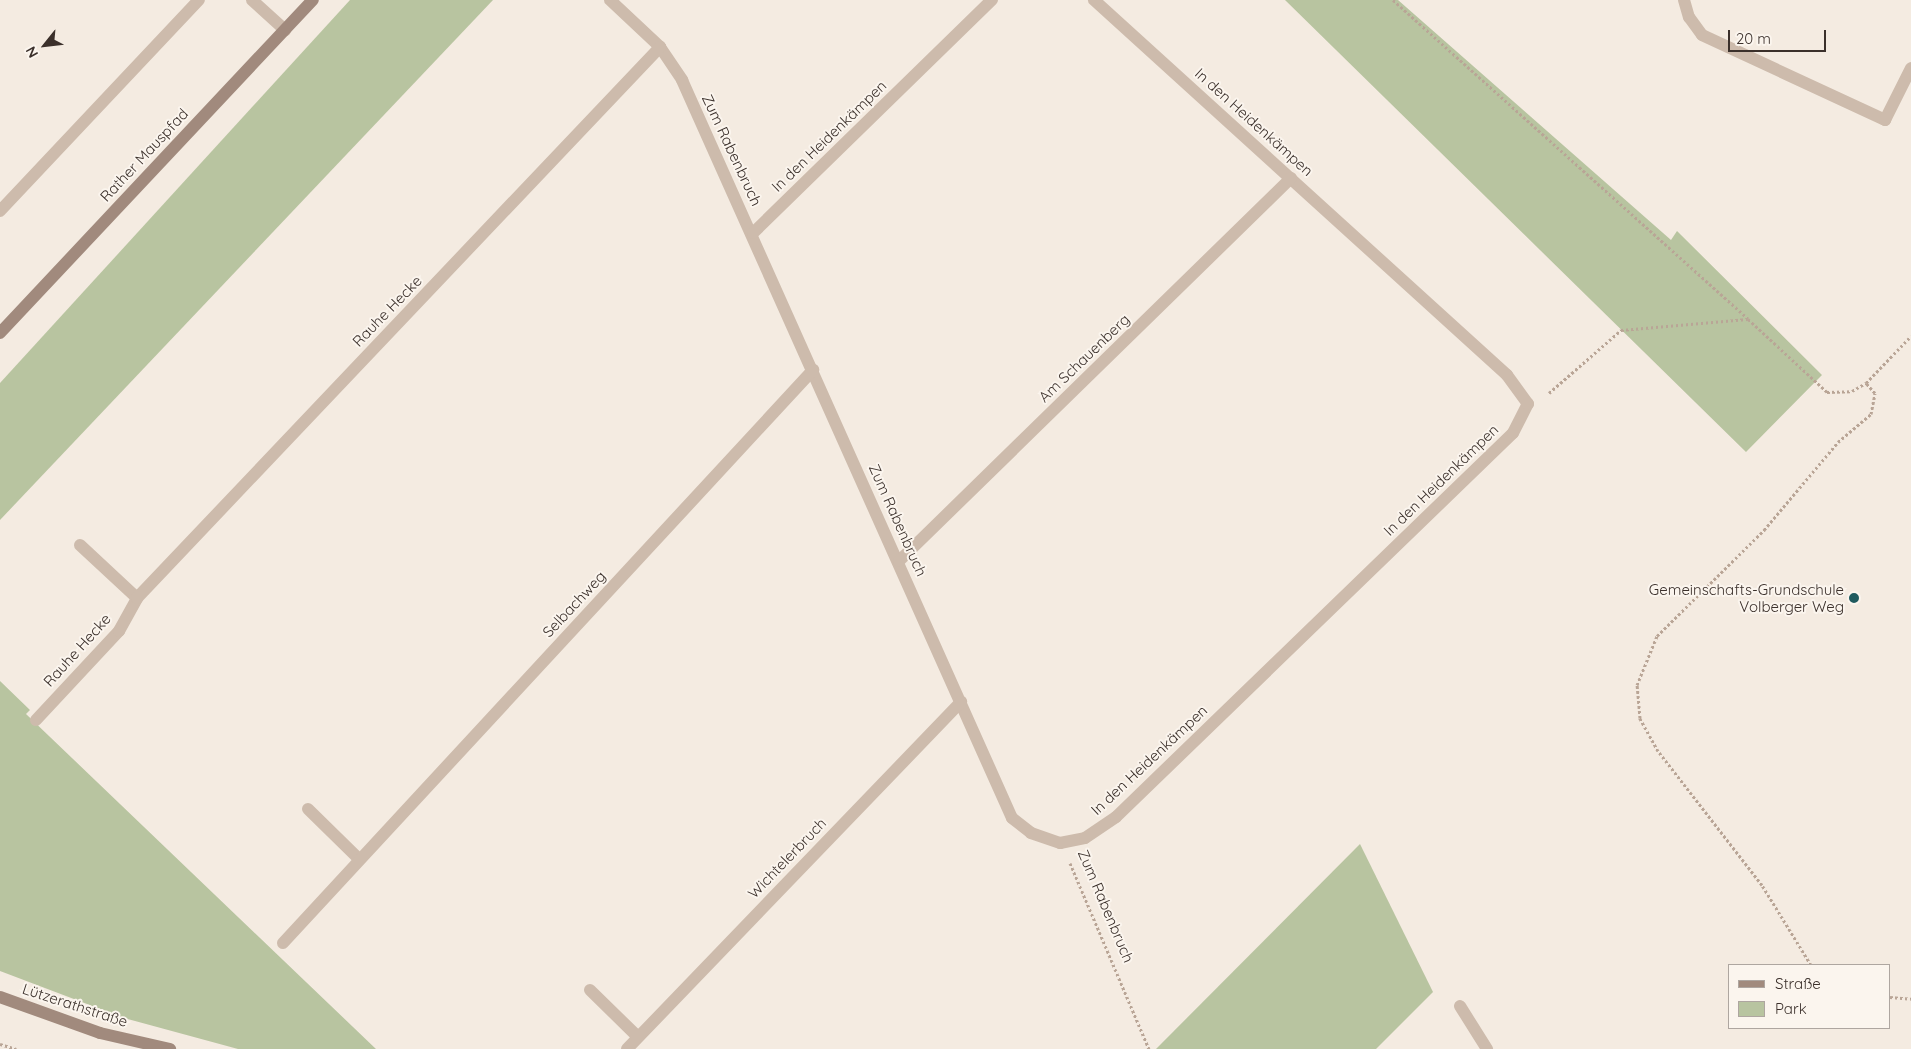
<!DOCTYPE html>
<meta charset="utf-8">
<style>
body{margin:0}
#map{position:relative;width:1911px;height:1049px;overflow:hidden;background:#f4ebe1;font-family:Quicksand,sans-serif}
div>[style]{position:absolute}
.green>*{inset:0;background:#b8c4a0}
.path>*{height:3px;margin-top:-1.5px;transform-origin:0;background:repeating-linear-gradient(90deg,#b9a596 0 2.5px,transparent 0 5px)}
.lane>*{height:12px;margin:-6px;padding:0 6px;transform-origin:6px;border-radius:6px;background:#cdbbac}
.street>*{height:12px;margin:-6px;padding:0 6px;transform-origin:6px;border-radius:6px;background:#cdbbac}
.secondary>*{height:12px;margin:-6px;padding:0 6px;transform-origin:6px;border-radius:6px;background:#a18a7d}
.dots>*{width:14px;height:14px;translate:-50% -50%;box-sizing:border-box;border:2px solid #fbf5ee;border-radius:50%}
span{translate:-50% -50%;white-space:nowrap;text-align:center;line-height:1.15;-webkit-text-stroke:4px #fbf5ee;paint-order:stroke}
.street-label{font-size:15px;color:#3b302b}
.poi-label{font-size:15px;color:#3b302b}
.right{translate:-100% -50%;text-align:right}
.legend{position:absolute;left:1728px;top:964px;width:162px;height:65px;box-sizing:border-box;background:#fbf5ee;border:1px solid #aea6a0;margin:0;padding:6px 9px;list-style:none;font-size:15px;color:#3b302b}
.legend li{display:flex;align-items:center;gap:10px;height:25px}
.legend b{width:25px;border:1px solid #aea6a0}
.north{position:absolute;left:20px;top:20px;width:50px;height:50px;-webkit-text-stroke:4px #fbf5ee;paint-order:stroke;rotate:241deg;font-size:14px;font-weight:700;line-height:20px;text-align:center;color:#3b302b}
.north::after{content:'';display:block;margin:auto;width:18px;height:22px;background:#3b302b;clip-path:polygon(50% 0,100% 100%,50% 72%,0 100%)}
.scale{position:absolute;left:1728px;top:30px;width:98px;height:22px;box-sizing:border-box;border:2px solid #3b302b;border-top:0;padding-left:6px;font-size:15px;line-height:18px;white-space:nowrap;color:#3b302b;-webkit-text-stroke:4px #fbf5ee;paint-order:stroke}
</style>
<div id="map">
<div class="green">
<div style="clip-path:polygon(350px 0,493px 0,0 520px,0 383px)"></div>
<div style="clip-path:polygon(1285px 0,1398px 0,1671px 240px,1677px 231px,1822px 375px,1746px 452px)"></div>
<div style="clip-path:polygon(0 681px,30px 710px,26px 714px,376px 1049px,238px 1049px,124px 1018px,0 971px)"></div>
<div style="clip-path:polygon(1360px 844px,1433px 992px,1376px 1049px,1156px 1049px)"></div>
</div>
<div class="path">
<div style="left:1393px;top:0;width:477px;rotate:41.9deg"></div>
<div style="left:1549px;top:393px;width:96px;rotate:-41.2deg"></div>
<div style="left:1621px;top:330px;width:127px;rotate:-5deg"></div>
<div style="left:1748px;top:319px;width:108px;rotate:42.7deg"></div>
<div style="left:1827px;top:392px;width:25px;rotate:-2deg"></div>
<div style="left:1852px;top:391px;width:16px;rotate:-30deg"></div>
<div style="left:1866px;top:383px;width:65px;rotate:-46.2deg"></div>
<div style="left:1070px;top:863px;width:202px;rotate:67deg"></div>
<div style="left:1811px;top:965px;width:94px;rotate:-121.5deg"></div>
<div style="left:1762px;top:885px;width:170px;rotate:-127.8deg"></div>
<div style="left:1658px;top:751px;width:38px;rotate:-119deg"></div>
<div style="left:1640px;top:718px;width:33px;rotate:-95deg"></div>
<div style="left:1637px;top:685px;width:53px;rotate:-67.8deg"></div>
<div style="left:1657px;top:636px;width:151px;rotate:-44.7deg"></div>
<div style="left:1764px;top:530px;width:115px;rotate:-49.9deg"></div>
<div style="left:1838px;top:442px;width:43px;rotate:-40.3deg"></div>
<div style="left:1871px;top:414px;width:21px;rotate:-79deg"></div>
<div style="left:1875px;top:393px;width:13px;rotate:-132deg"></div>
<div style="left:1890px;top:997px;width:21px;rotate:5deg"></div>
<div style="left:0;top:1044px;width:17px;rotate:17deg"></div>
</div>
<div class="lane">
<div style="left:36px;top:720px;width:122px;rotate:-47deg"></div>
<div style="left:119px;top:631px;width:38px;rotate:-61deg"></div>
<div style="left:1460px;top:1006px;width:51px;rotate:57.9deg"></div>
</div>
<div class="street">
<div style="left:252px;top:0;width:45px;rotate:42.3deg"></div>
<div style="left:610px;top:0;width:69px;rotate:43.2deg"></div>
<div style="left:660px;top:47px;width:40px;rotate:56deg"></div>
<div style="left:682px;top:80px;width:808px;rotate:65.91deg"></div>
<div style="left:1012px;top:818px;width:24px;rotate:38deg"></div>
<div style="left:1031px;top:833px;width:31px;rotate:19deg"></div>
<div style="left:1060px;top:843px;width:25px;rotate:-11deg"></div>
<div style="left:1085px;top:838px;width:37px;rotate:-34deg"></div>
<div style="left:1116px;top:817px;width:552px;rotate:-44.05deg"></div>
<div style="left:1513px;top:433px;width:33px;rotate:-63deg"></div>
<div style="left:1528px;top:404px;width:36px;rotate:-126deg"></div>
<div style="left:1507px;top:375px;width:558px;rotate:-137.76deg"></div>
<div style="left:1684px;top:0;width:18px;rotate:74deg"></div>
<div style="left:1689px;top:17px;width:22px;rotate:54deg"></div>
<div style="left:1702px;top:35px;width:202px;rotate:24.9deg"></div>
<div style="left:1885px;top:120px;width:58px;rotate:-63.4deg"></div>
<div style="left:0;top:211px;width:290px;rotate:-46.7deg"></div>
<div style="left:753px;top:233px;width:334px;rotate:-44.3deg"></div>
<div style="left:80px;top:545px;width:78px;rotate:42.9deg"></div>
<div style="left:137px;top:598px;width:760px;rotate:-46.49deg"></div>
<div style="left:899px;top:561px;width:548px;rotate:-44.33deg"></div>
<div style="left:308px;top:809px;width:71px;rotate:44.4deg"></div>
<div style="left:283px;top:943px;width:781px;rotate:-47.23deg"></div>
<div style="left:590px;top:990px;width:67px;rotate:44.4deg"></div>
<div style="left:627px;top:1049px;width:482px;rotate:-46.1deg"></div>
</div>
<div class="secondary">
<div style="left:0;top:333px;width:457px;rotate:-46.8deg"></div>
<div style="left:0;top:997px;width:106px;rotate:19.8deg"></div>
<div style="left:100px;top:1033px;width:72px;rotate:12.9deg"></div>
</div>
<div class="dots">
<div style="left:1854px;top:598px;background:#1f5a5e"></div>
</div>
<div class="street-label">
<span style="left:1254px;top:122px;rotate:42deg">In den Heidenkämpen</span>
<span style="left:829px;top:136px;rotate:-44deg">In den Heidenkämpen</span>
<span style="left:732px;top:150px;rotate:65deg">Zum Rabenbruch</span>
<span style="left:144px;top:155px;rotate:-47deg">Rather Mauspfad</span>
<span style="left:387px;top:311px;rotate:-46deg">Rauhe Hecke</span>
<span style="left:1084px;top:358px;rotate:-44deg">Am Schauenberg</span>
<span style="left:1441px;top:480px;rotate:-44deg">In den Heidenkämpen</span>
<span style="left:898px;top:520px;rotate:66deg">Zum Rabenbruch</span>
<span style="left:574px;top:604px;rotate:-47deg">Selbachweg</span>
<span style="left:77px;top:650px;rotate:-48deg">Rauhe Hecke</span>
<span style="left:1149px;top:760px;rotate:-43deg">In den Heidenkämpen</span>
<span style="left:787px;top:858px;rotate:-46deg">Wichtelerbruch</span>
<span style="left:1106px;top:906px;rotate:67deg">Zum Rabenbruch</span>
<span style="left:75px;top:1005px;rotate:18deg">Lützerathstraße</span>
</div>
<div class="poi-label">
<span class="right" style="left:1844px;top:598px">Gemeinschafts-Grundschule<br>Volberger Weg</span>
</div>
<ul class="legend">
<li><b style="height:6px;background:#a18a7d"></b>Straße</li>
<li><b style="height:14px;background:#b8c4a0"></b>Park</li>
</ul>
<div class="north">N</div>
<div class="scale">20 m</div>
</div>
